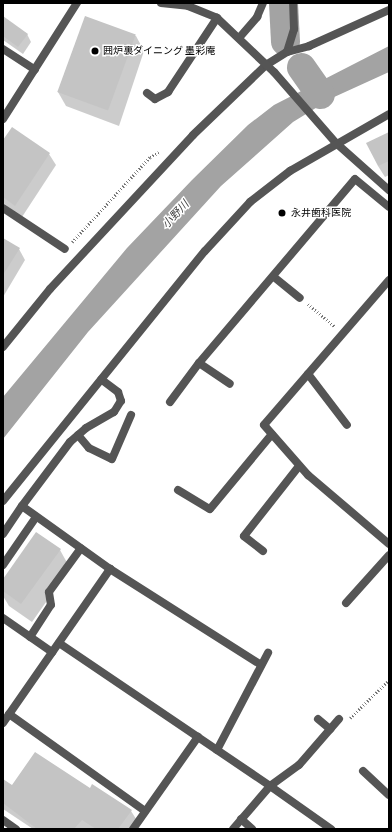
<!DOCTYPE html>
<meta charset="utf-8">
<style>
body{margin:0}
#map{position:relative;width:392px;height:832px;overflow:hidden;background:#fff;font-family:"Roboto Condensed","Noto Sans JP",sans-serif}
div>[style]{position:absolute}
.water>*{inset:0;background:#a3a3a3}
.shadow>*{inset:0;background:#0003}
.river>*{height:29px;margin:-14.5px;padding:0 14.5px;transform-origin:14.5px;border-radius:14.5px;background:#a3a3a3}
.building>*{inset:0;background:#c4c4c4;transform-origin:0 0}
.path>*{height:2.5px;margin-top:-1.25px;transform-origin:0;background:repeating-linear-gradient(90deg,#777 0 1px,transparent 0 3px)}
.service>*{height:8px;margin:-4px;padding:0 4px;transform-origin:4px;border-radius:4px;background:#555}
.minor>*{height:8px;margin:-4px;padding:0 4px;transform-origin:4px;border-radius:4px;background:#555}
.tertiary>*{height:8px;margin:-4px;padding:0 4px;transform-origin:4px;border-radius:4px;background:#555}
.dots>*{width:11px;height:11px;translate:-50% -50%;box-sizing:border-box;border:2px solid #fff;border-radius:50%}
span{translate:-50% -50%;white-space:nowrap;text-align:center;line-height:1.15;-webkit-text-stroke:3px #fff;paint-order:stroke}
.poi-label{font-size:10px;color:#000}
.left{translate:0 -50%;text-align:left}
.water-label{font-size:11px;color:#444;font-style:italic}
.frame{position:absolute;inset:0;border:4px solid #000;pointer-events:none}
</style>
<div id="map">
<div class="water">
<div style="clip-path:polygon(389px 46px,389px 72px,332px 98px,293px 122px,221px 186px,88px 332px,3px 439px,3px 397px,127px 248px,192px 180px,248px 125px,274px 105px)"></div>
</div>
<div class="shadow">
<div style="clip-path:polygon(3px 18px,27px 34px,31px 42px,23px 54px,3px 40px)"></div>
<div style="clip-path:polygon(85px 18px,136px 36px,144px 51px,119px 126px,66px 106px,58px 92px)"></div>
<div style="clip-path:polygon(389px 133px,389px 175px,385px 177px,378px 166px)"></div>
<div style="clip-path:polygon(3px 142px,49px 154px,56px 165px,22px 217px,3px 203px)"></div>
<div style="clip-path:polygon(3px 239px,19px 249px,25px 260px,3px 297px)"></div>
<div style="clip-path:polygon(60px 550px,70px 568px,32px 622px,9px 606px,3px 596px,3px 580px)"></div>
<div style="clip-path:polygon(3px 780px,12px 786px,90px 789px,131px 811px,138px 822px,133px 829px,33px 829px,3px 809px)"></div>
</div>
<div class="river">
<div style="left:283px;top:3px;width:38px;rotate:87deg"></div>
<div style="left:301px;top:67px;width:33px;rotate:55deg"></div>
</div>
<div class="building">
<div style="clip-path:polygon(3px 16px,28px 34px,18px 47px,3px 36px)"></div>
<div style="left:85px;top:16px;width:54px;height:81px;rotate:20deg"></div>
<div style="clip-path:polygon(12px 127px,50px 153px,15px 206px,3px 197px,3px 140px)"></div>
<div style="clip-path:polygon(389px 132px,389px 161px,378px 166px,366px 143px)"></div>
<div style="clip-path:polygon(3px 238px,20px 248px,3px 275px)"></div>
<div style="clip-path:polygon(36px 532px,61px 549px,21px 604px,3px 591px,3px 579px)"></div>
<div style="clip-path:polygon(35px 752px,90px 788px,92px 784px,132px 810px,118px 829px,96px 829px,82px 820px,74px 829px,37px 829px,3px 803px,3px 779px,12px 785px)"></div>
</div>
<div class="path">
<div style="left:72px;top:242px;width:115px;rotate:-47.5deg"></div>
<div style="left:150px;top:157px;width:10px;rotate:-29deg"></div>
<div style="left:308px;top:304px;width:35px;rotate:40deg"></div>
<div style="left:350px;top:718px;width:54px;rotate:-44.3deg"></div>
</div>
<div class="service">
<div style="left:3px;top:49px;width:38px;rotate:33deg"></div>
<div style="left:3px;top:565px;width:58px;rotate:-55.5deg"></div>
<div style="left:30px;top:637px;width:38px;rotate:-57deg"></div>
<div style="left:51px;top:605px;width:13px;rotate:-99deg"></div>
<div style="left:49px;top:592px;width:54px;rotate:-54deg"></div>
</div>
<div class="minor">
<div style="left:239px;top:38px;width:28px;rotate:-49deg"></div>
<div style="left:257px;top:17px;width:15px;rotate:-67deg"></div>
<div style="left:287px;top:52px;width:24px;rotate:-73deg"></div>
<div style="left:294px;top:29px;width:26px;rotate:-92deg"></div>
<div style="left:147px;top:93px;width:10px;rotate:37deg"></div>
<div style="left:155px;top:99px;width:15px;rotate:-28deg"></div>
<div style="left:168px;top:92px;width:89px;rotate:-56.5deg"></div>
<div style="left:3px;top:119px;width:138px;rotate:-57.5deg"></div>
<div style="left:336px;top:143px;width:71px;rotate:41.6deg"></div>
<div style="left:3px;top:208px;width:74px;rotate:33.5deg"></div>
<div style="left:274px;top:277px;width:33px;rotate:39deg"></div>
<div style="left:389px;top:280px;width:191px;rotate:130.8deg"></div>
<div style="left:264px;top:425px;width:67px;rotate:48.7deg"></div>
<div style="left:308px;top:475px;width:106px;rotate:40.4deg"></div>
<div style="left:3px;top:347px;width:75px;rotate:-51deg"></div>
<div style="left:50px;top:289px;width:210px;rotate:-47.1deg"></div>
<div style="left:193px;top:135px;width:101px;rotate:-43.8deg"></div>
<div style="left:266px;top:65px;width:25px;rotate:-32deg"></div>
<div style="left:287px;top:52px;width:23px;rotate:-15deg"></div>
<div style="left:309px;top:46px;width:88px;rotate:-24.2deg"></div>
<div style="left:199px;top:363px;width:37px;rotate:34deg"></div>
<div style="left:308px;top:374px;width:64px;rotate:52.6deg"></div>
<div style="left:170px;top:402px;width:49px;rotate:-53.4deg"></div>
<div style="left:199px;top:363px;width:241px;rotate:-49.7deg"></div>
<div style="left:355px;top:179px;width:44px;rotate:39.5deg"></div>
<div style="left:78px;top:435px;width:17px;rotate:50deg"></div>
<div style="left:89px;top:448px;width:25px;rotate:26deg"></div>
<div style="left:112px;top:459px;width:48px;rotate:-66.6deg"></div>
<div style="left:178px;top:490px;width:37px;rotate:31deg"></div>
<div style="left:210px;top:509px;width:97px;rotate:-50.4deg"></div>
<div style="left:3px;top:534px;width:34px;rotate:-56deg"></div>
<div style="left:263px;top:551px;width:24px;rotate:-142deg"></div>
<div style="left:244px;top:536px;width:89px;rotate:-51.8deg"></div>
<div style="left:110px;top:569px;width:179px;rotate:32.4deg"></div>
<div style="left:346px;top:603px;width:64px;rotate:-48.1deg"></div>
<div style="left:3px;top:618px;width:60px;rotate:34.8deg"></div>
<div style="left:59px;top:643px;width:255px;rotate:34.1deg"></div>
<div style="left:270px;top:786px;width:36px;rotate:-36deg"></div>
<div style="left:299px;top:765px;width:61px;rotate:-49deg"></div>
<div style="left:9px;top:714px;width:167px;rotate:35.5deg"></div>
<div style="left:318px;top:719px;width:16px;rotate:40deg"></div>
<div style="left:3px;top:723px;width:188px;rotate:-55.2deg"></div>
<div style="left:110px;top:569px;width:108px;rotate:-144.4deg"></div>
<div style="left:22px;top:506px;width:80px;rotate:-53.1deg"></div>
<div style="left:70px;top:442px;width:21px;rotate:-41deg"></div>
<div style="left:86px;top:428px;width:32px;rotate:-30deg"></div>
<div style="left:114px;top:412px;width:13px;rotate:-58deg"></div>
<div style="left:121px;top:401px;width:9px;rotate:-108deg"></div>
<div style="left:118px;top:392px;width:21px;rotate:-143deg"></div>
<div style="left:217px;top:750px;width:110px;rotate:-62.3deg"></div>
<div style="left:363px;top:771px;width:35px;rotate:43deg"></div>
<div style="left:241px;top:819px;width:15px;rotate:42deg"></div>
<div style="left:3px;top:820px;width:16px;rotate:35deg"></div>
<div style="left:133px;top:829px;width:113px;rotate:-54.8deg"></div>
<div style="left:233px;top:829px;width:57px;rotate:-49.3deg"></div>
<div style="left:270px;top:786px;width:75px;rotate:35.2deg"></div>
</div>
<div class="tertiary">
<div style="left:161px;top:3px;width:27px;rotate:6deg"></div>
<div style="left:188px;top:6px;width:31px;rotate:22deg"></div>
<div style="left:217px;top:18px;width:79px;rotate:43.5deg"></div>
<div style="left:274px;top:72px;width:94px;rotate:48.9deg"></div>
<div style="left:3px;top:501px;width:321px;rotate:-51.1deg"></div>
<div style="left:205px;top:251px;width:67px;rotate:-47.4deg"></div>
<div style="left:250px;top:202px;width:51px;rotate:-37.8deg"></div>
<div style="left:290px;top:171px;width:114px;rotate:-29.9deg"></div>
</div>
<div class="dots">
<div style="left:95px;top:51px;background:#000"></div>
<div style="left:282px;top:213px;background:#000"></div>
</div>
<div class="poi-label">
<span class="left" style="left:103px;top:51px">囲炉裏ダイニング 墨彩庵</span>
<span class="left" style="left:291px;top:213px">永井歯科医院</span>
</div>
<div class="water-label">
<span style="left:176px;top:215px;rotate:-47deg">小野川</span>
</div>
<div class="frame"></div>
</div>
